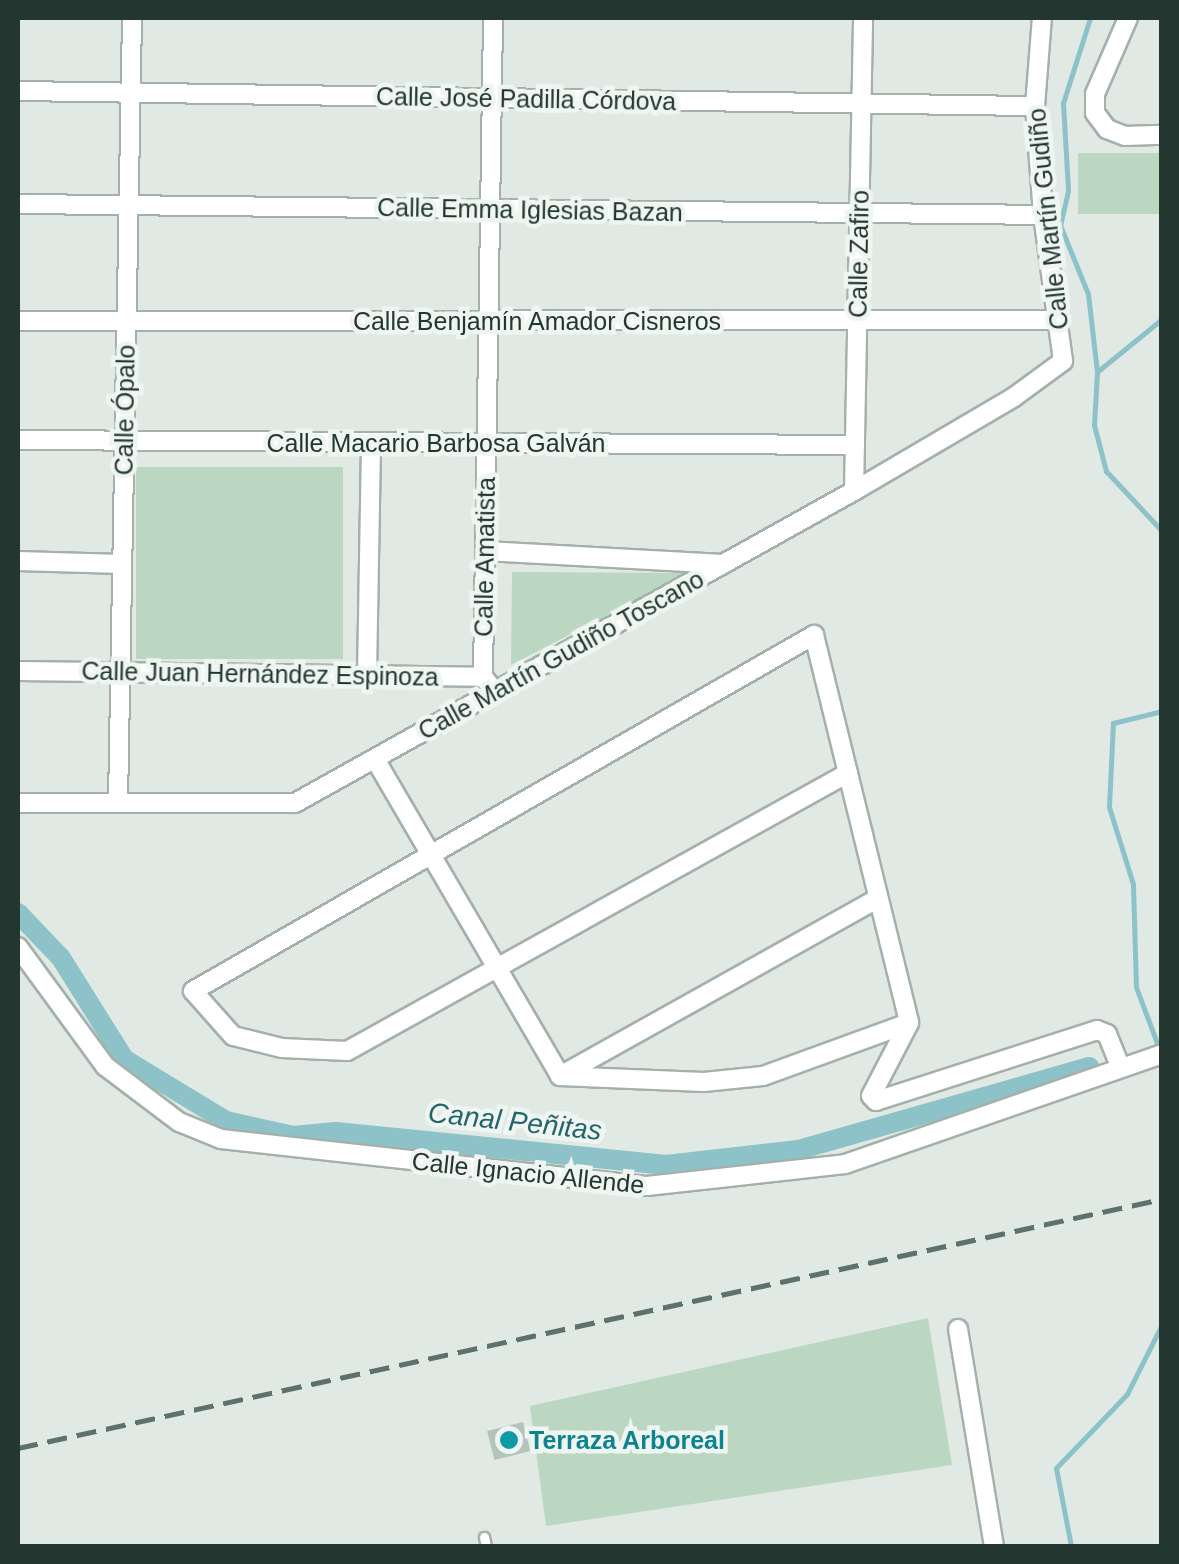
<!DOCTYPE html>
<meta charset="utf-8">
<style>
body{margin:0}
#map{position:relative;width:1179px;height:1564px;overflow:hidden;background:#e0e9e4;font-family:Arial,sans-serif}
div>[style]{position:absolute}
.green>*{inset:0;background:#bbd7c1;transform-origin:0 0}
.stream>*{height:5px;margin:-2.5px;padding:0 2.5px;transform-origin:2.5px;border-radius:2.5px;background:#8dc3c8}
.canal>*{height:20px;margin:-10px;padding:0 10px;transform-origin:10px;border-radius:10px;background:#8dc3c8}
.building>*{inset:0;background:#b5c3bd;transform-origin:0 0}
.roads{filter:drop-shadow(2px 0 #a4b0aa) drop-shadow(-2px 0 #a4b0aa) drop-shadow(0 2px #a4b0aa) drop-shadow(0 -2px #a4b0aa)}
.lane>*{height:9px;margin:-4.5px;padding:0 4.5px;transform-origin:4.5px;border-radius:4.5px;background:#fff}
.street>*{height:18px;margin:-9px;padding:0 9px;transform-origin:9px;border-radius:9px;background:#fff}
.rail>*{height:5px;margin-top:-2.5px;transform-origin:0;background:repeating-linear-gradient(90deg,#5d726b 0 20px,transparent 0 30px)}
.dots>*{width:28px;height:28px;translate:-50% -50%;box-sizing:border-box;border:5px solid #eff6f2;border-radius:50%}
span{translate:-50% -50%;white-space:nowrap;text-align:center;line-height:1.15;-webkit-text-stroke:9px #eff6f2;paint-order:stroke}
.street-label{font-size:25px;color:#233730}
.culture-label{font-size:25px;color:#0d838f;font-weight:700}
.left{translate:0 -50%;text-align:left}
.water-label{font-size:28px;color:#24646b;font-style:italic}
.frame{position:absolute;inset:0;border:20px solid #233730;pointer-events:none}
</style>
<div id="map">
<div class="green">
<div style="left:1161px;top:153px;width:61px;height:83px;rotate:90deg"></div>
<div style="left:136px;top:467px;width:207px;height:192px"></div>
<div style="clip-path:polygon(512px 572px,688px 573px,511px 665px)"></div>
<div style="clip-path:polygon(928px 1318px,952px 1465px,546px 1526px,530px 1406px)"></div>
</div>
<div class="stream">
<div style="left:1090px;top:18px;width:89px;rotate:107.6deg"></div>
<div style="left:1063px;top:103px;width:88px;rotate:86.7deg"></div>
<div style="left:1068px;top:191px;width:35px;rotate:103deg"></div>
<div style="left:1060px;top:225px;width:74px;rotate:67.9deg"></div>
<div style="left:1088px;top:294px;width:79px;rotate:83.4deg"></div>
<div style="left:1097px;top:372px;width:53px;rotate:93.2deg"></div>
<div style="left:1094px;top:425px;width:48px;rotate:75.4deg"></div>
<div style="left:1106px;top:471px;width:82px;rotate:47deg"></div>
<div style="left:1098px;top:371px;width:82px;rotate:-39.1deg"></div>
<div style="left:1160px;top:1051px;width:68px;rotate:-110.6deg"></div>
<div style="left:1136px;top:987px;width:103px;rotate:-91.7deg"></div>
<div style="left:1133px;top:884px;width:81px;rotate:-107.3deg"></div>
<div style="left:1109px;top:807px;width:84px;rotate:-87.3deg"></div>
<div style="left:1113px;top:723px;width:50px;rotate:-13.8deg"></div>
<div style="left:1071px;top:1546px;width:79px;rotate:-100.9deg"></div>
<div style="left:1056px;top:1468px;width:103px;rotate:-46.2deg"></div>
<div style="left:1127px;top:1394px;width:78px;rotate:-63.4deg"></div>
</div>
<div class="canal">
<div style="left:18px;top:913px;width:62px;rotate:46.3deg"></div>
<div style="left:61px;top:958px;width:119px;rotate:58deg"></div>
<div style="left:124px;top:1059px;width:119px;rotate:31.3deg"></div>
<div style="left:226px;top:1121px;width:69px;rotate:12.6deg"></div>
<div style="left:293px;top:1136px;width:43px;rotate:-5.3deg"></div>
<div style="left:336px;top:1132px;width:332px;rotate:5.7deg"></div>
<div style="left:666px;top:1165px;width:133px;rotate:-6.5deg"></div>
<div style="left:798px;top:1150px;width:303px;rotate:-15.9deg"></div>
</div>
<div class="building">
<div style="left:523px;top:1422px;width:30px;height:37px;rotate:76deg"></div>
</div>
<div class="roads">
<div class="lane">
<div style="left:484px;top:1537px;width:9px;rotate:77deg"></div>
</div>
<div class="street">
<div style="left:1128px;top:18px;width:83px;rotate:113.5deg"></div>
<div style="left:1095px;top:94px;width:19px;rotate:90deg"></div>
<div style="left:1095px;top:113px;width:20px;rotate:53deg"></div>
<div style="left:1107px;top:129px;width:19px;rotate:21deg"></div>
<div style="left:1125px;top:136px;width:37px;rotate:-2deg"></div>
<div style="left:18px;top:91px;width:1017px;rotate:0.85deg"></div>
<div style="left:18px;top:204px;width:1025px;rotate:0.61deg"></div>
<div style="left:18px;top:321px;width:1039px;rotate:-0.06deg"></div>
<div style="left:18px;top:440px;width:837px;rotate:0.34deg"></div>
<div style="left:854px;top:491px;width:473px;rotate:-88.9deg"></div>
<div style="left:485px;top:551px;width:239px;rotate:3.1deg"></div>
<div style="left:18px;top:561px;width:104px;rotate:1.7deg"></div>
<div style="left:18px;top:671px;width:465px;rotate:0.7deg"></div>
<div style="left:483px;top:677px;width:9px;rotate:49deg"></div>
<div style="left:367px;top:675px;width:232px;rotate:-89deg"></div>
<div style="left:483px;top:677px;width:659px;rotate:-89.13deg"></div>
<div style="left:375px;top:759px;width:367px;rotate:59.7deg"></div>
<div style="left:848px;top:773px;width:573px;rotate:150.97deg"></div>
<div style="left:347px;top:1051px;width:65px;rotate:-177.4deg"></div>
<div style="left:282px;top:1048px;width:50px;rotate:-166.2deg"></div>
<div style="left:233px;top:1036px;width:60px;rotate:-131.6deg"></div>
<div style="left:193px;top:991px;width:716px;rotate:-29.82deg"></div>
<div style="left:814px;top:635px;width:399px;rotate:76.2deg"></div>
<div style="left:18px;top:803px;width:277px"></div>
<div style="left:295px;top:803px;width:640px;rotate:-29.17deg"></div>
<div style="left:854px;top:491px;width:186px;rotate:-30.4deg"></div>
<div style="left:1014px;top:397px;width:61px;rotate:-36.3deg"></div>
<div style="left:1063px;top:361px;width:147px;rotate:-97.8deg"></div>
<div style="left:1043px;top:215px;width:109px;rotate:-94.2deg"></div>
<div style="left:1035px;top:106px;width:88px;rotate:-85.5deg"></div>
<div style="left:118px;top:803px;width:785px;rotate:-88.98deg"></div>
<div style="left:18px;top:947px;width:147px;rotate:53.8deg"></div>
<div style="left:105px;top:1066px;width:93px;rotate:37.1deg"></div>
<div style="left:179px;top:1122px;width:45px;rotate:22deg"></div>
<div style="left:221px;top:1139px;width:429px;rotate:6.3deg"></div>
<div style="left:647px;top:1186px;width:199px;rotate:-6.3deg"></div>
<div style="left:845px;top:1164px;width:336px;rotate:-19.1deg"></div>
<div style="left:560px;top:1076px;width:144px;rotate:2.4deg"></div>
<div style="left:704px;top:1082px;width:59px;rotate:-5.8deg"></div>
<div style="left:763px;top:1076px;width:155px;rotate:-20deg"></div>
<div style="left:909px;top:1023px;width:82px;rotate:117.5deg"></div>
<div style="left:871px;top:1096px;width:7px;rotate:45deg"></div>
<div style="left:876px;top:1101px;width:232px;rotate:-17.8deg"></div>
<div style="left:1097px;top:1030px;width:11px;rotate:22deg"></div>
<div style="left:1107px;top:1034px;width:35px;rotate:68deg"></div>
<div style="left:560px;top:1076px;width:364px;rotate:-29.2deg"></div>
<div style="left:958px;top:1329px;width:220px;rotate:80.6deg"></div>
</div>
</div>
<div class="rail">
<div style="left:18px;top:1448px;width:1171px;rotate:-12.28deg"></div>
</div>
<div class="dots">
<div style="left:509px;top:1440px;background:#0f9aa8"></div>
</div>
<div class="street-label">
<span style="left:526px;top:99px;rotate:1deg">Calle José Padilla Córdova</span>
<span style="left:530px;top:210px;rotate:1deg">Calle Emma Iglesias Bazan</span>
<span style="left:1048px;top:219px;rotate:-96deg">Calle Martín Gudiño</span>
<span style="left:859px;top:254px;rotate:-89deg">Calle Zafiro</span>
<span style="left:537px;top:321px">Calle Benjamín Amador Cisneros</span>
<span style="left:125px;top:410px;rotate:-89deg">Calle Ópalo</span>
<span style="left:436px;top:443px">Calle Macario Barbosa Galván</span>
<span style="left:485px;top:557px;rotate:-89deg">Calle Amatista</span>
<span style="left:561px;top:655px;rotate:-29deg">Calle Martín Gudiño Toscano</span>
<span style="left:260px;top:674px;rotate:1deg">Calle Juan Hernández Espinoza</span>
<span style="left:528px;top:1173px;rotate:6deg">Calle Ignacio Allende</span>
</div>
<div class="culture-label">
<span class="left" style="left:529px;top:1440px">Terraza Arboreal</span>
</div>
<div class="water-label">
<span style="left:515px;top:1122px;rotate:6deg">Canal Peñitas</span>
</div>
<div class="frame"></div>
</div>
